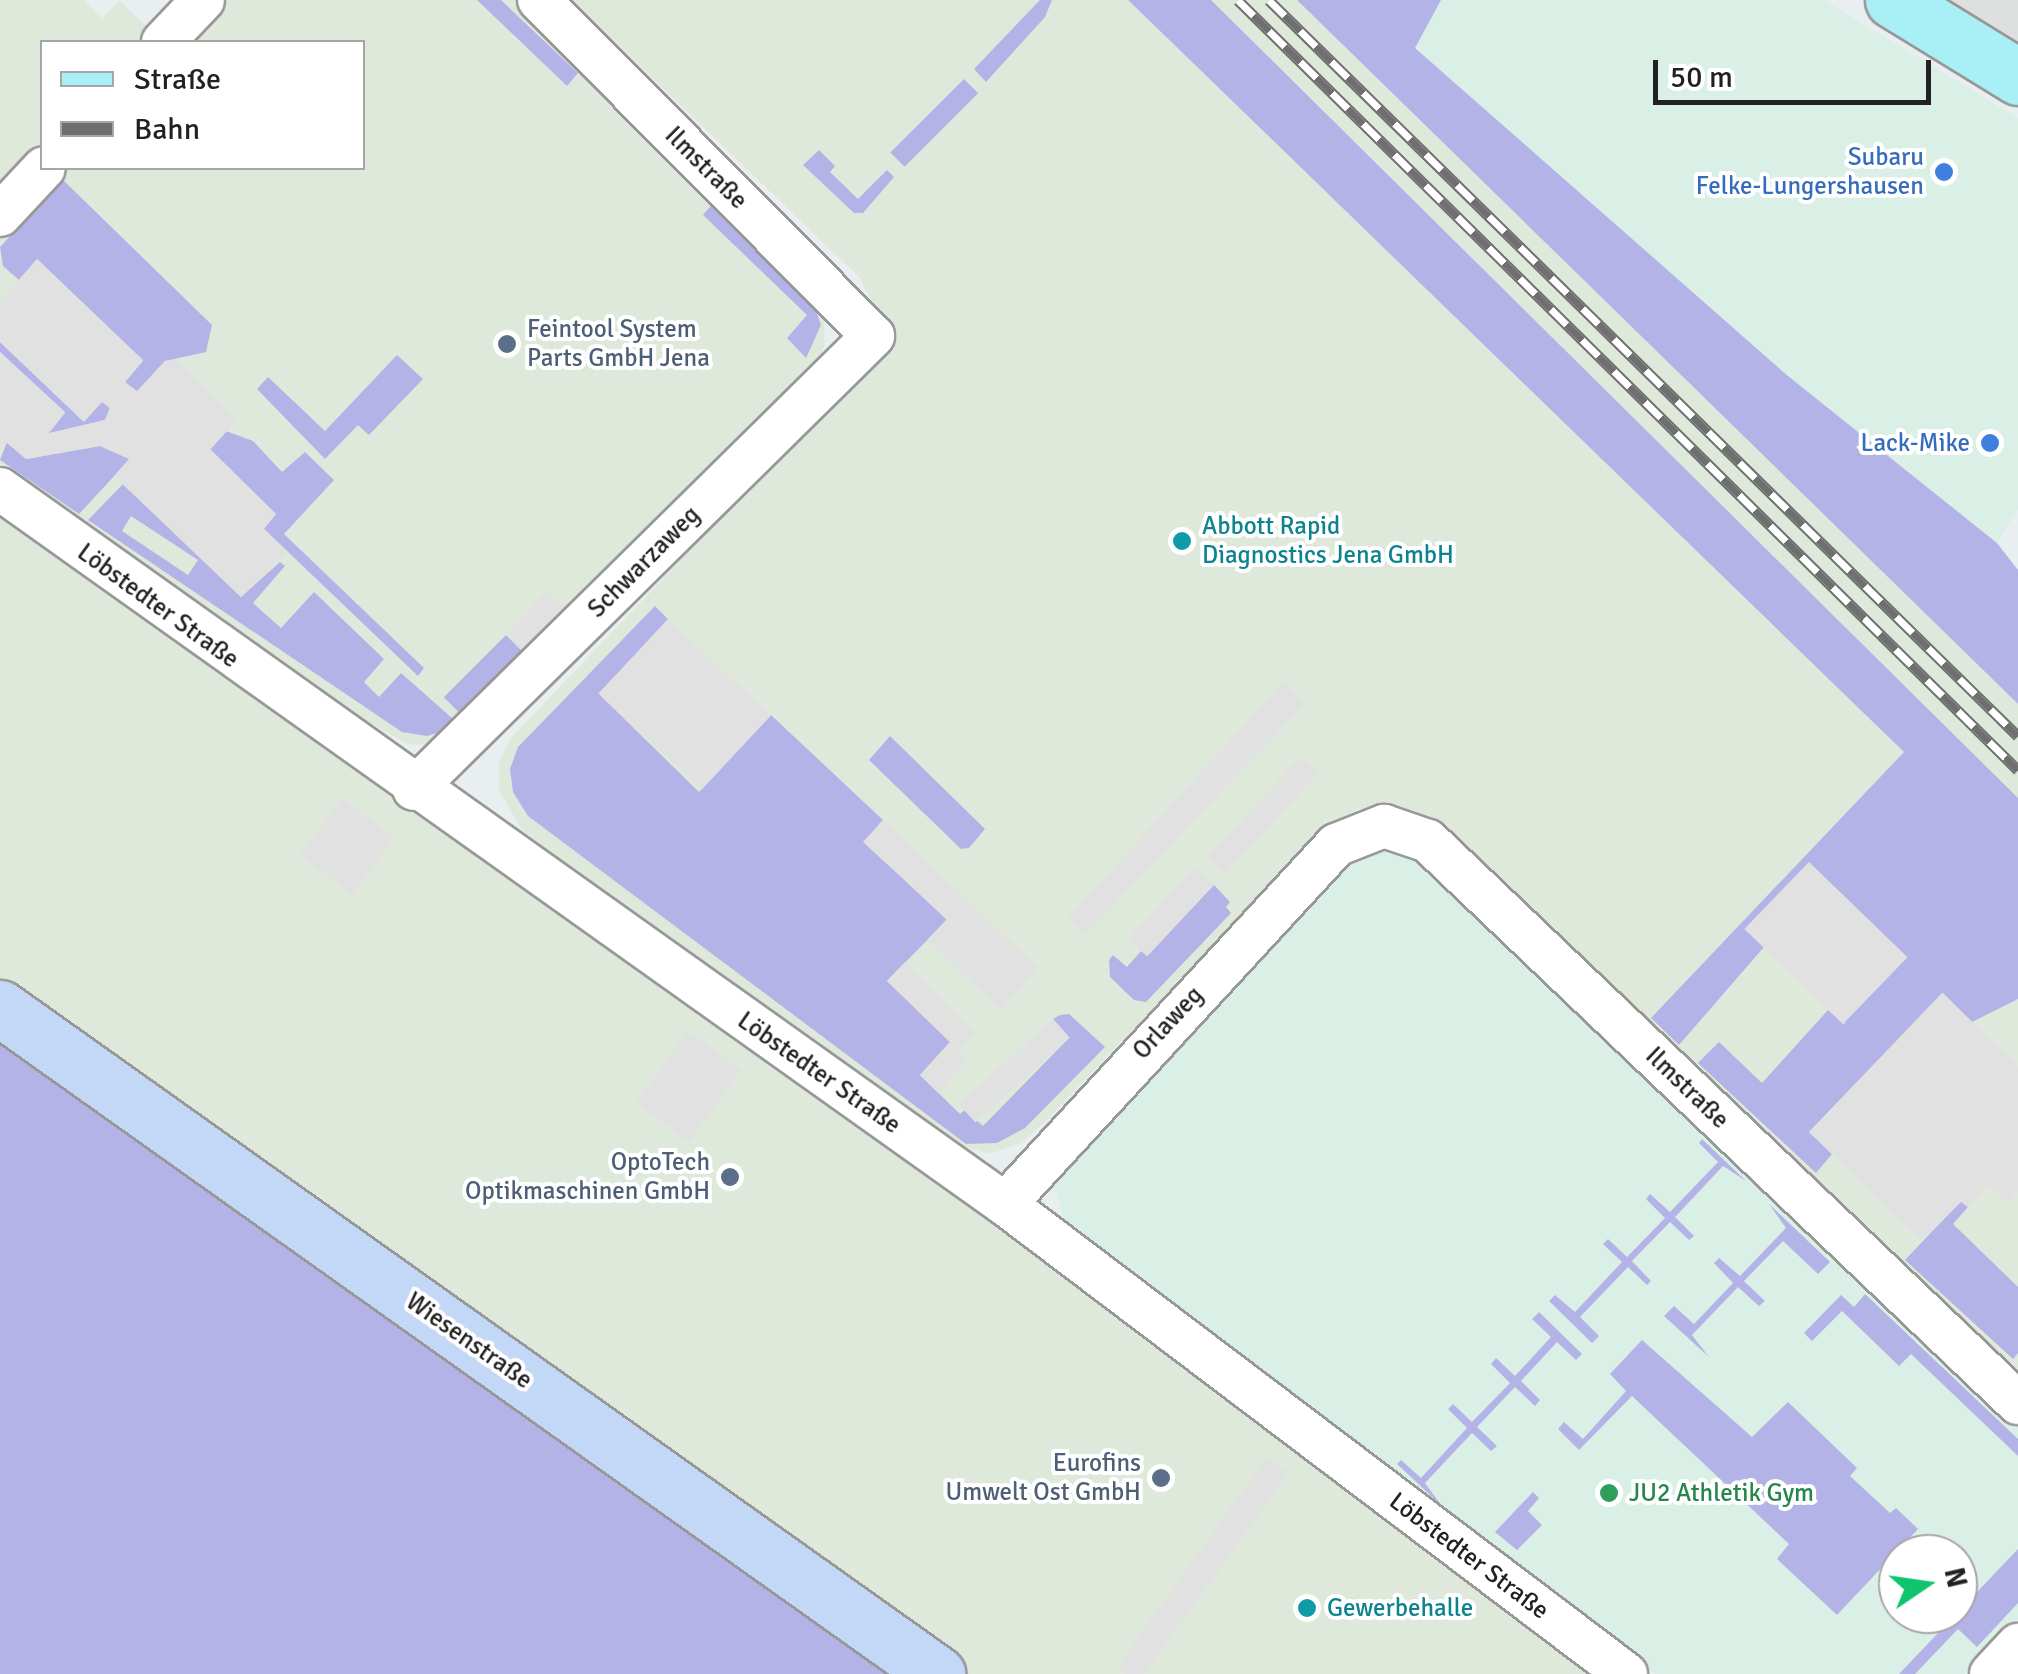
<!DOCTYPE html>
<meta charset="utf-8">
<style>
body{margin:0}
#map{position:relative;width:2018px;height:1674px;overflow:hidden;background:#e9eff1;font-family:Signika,sans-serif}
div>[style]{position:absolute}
.residential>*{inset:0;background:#dedfdf}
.commercial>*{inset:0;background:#daf0e6}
.industrial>*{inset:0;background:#dfe9db}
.grass>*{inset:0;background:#b4b3e7;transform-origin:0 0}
.parking>*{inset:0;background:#e1e1e1;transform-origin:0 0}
.roads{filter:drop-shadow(2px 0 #989898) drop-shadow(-2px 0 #989898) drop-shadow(0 2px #989898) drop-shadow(0 -2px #989898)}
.street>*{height:42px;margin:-21px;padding:0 21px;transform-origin:21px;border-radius:21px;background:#fff}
.secondary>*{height:55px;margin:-27.5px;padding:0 27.5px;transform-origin:27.5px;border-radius:27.5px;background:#c2d8f6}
.primary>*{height:55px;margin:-27.5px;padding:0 27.5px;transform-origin:27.5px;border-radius:27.5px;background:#a9eff6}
.rail>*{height:11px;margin-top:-5.5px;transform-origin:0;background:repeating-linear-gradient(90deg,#fff 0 22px,#6f6f6f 0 44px);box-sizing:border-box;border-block:2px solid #6f6f6f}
.dots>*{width:28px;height:28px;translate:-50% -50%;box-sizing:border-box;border:5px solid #fff;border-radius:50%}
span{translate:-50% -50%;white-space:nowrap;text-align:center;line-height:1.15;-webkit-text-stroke:8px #fff;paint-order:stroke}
.shop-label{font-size:25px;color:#366cbe}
.right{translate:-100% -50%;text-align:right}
.street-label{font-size:25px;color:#212121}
.service-label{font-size:25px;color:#4e5e75}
.left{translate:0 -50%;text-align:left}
.culture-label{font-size:25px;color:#0d838f}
.leisure-label{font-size:25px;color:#27864d}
.legend{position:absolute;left:40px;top:40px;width:325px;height:130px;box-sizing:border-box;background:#fff;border:2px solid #a6a6a6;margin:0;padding:12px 18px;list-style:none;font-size:30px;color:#212121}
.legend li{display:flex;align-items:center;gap:20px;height:50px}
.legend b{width:50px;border:2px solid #a6a6a6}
.north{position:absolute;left:1878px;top:1534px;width:100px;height:100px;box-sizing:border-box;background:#fff;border:2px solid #a6a6a6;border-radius:50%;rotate:77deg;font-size:28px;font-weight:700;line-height:40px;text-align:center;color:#212121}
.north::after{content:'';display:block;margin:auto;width:35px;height:45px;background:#0ec46d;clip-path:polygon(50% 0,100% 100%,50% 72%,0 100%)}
.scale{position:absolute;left:1653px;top:60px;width:278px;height:45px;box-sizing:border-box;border:5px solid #212121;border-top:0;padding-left:12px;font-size:30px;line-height:35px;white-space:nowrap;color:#212121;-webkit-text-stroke:8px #fff;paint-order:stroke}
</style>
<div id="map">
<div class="residential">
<div style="clip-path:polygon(1929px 0,2018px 0,2018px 58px)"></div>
</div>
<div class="commercial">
<div style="clip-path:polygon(1374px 0,1824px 0,2018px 118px,2018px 509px,1997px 543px,1788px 376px,1415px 48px)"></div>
<div style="clip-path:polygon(evenodd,1382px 848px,1429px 868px,2018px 1426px,2018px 1619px,1965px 1674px,1655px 1674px,1067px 1229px,1054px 1187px,1058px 1168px,1339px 863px,1382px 848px,1898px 1554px,1958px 1554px,1958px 1614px,1898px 1614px,1898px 1554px)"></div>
</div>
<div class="industrial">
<div style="clip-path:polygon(0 0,84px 0,103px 18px,119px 0,149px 29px,136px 42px,42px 42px,42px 142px,0 186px)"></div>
<div style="clip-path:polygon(224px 0,515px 0,659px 135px,825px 310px,824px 348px,814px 367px,437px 745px,407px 744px,342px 707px,0 471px,0 236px,64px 168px,362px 168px,362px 42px,183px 42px)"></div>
<div style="clip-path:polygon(571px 0,1128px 0,2018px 862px,2018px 1378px,1415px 812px,1359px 809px,1322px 830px,1046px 1121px,1022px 1143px,989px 1154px,941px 1140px,522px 830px,499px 790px,499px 762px,509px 740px,844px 389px,879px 317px,860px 278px)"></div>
<div style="clip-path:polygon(1211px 0,1297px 0,1896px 583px,2018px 704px,2018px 798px)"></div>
<div style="clip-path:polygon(0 511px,724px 1019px,1598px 1674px,965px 1674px,0 982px)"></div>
</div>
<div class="grass">
<div style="clip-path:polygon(477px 0,501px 0,578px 73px,567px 86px)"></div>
<div style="clip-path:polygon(1040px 0,1052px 0,1045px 17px,986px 82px,974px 69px)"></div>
<div style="clip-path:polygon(1128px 0,1211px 0,2018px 798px,2018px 999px,1972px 1022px,1943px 993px,1809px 1132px,1832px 1154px,1816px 1173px,1698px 1063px,1719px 1042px,1762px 1083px,1828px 1010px,1845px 1025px,1810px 863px,1746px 928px,1764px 947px,1679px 1045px,1651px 1018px,1904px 752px)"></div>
<div style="clip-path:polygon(1297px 0,1441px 0,1415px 48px,1788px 376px,1997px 543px,2018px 570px,2018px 704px)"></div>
<div style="left:964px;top:79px;width:20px;height:104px;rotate:45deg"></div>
<div style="clip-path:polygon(819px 150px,835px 166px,830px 172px,858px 199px,887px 170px,894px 177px,863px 213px,854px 213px,803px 165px)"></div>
<div style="clip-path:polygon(63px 180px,212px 325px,206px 352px,165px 361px,137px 392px,125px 382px,143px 360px,38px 260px,19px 280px,3px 266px,0 247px)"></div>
<div style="clip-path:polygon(715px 201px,812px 300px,821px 325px,806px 358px,787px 338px,807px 315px,703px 215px)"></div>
<div style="clip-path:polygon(0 342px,83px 421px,102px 402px,110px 408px,105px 420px,47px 434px,65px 412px,0 352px)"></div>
<div style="clip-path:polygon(397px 355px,423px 379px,369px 435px,358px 425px,325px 459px,257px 389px,268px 377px,325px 431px)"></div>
<div style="clip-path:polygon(226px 431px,253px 441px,282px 472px,305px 452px,334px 480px,284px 534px,424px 668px,418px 676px,263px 528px,276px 514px,210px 449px)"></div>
<div style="clip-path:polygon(7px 442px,26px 459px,100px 446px,130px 459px,79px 514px,0 460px)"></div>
<div style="clip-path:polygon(evenodd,123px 484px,241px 597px,280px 562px,285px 566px,253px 603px,281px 628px,314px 592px,384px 659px,364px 682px,379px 697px,401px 673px,461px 726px,427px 736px,402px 732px,88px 520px,123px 484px,131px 516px,198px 560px,188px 575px,122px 531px,131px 516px)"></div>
<div style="clip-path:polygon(655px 606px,668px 619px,600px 695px,699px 792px,771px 715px,883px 820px,864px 842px,947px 920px,887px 981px,950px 1042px,920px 1075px,960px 1114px,965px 1110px,983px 1126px,1069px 1038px,1053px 1019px,1060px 1015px,1069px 1014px,1105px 1047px,1025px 1128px,997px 1143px,966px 1144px,528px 816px,513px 792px,510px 769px,518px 747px)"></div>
<div style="left:506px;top:635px;width:31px;height:88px;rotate:45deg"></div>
<div style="clip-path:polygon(890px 736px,985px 829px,969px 848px,961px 849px,869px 760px)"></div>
<div style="clip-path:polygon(1214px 885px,1230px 902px,1226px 907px,1231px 913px,1146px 1002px,1134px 1000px,1110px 977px,1109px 960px,1113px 955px,1127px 967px,1141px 951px,1147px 955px)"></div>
<div style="clip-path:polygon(0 1034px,898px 1674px,0 1674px)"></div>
<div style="clip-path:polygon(1702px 1139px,1746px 1181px,1723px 1166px,1675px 1217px,1694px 1236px,1689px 1240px,1670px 1222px,1632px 1261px,1651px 1281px,1647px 1285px,1628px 1267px,1580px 1317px,1599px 1336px,1592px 1343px,1549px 1301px,1555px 1295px,1575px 1312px,1622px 1262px,1603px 1244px,1608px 1239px,1627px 1257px,1665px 1218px,1646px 1199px,1650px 1194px,1670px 1212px,1718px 1162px,1699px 1143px)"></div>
<div style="clip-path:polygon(1961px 1201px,1968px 1207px,1953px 1224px,2018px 1287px,2018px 1353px,2013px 1359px,1905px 1260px)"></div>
<div style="clip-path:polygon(1769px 1204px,1830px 1262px,1818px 1274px,1783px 1241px,1744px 1281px,1765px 1301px,1759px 1306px,1738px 1287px,1692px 1335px,1709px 1357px,1664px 1316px,1674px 1306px,1694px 1324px,1733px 1283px,1714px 1263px,1719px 1258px,1740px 1276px,1786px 1228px)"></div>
<div style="clip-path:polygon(1865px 1294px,2018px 1439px,2018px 1456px,1911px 1354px,1899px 1366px,1842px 1311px,1812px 1341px,1804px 1333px,1841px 1295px,1854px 1307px)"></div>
<div style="clip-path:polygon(1539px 1312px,1582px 1354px,1576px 1360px,1557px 1342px,1521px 1381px,1540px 1400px,1535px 1406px,1515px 1387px,1477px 1427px,1497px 1446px,1491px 1451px,1472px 1433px,1425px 1483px,1441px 1505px,1397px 1464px,1401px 1460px,1421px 1478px,1467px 1428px,1448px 1409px,1453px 1404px,1472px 1422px,1510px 1383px,1491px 1364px,1496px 1358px,1515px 1376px,1551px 1337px,1532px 1319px)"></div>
<div style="clip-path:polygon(1642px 1340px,1752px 1437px,1788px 1402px,1857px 1468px,1850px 1476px,1890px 1513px,1896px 1508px,1918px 1529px,1837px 1615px,1777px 1559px,1789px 1544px,1632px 1396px,1579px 1450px,1558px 1429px,1564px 1422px,1583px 1439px,1626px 1391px,1610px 1374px)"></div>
<div style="clip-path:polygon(1533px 1492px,1539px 1498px,1528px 1511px,1542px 1525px,1517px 1550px,1495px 1532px)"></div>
<div style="clip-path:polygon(2018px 1549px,2018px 1603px,1977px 1647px,1958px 1629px,1915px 1674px,1899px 1674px)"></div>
</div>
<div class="parking">
<div style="clip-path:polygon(37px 259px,143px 361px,125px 382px,137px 391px,165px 361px,176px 359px,237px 420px,210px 450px,276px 514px,264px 529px,288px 552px,241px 597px,114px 476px,129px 459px,100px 446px,26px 459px,7px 443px,0 448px,0 352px,65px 413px,49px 433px,105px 420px,110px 408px,102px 402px,84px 422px,0 342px,0 301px)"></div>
<div style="left:547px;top:591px;width:30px;height:60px;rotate:44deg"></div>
<div style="left:668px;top:619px;width:141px;height:102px;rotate:43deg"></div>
<div style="clip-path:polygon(1283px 682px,1305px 704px,1086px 934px,1068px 918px)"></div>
<div style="left:1300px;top:757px;width:25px;height:137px;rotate:43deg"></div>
<div style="left:342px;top:798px;width:66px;height:71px;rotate:37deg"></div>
<div style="clip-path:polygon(883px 820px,1038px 967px,1001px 1010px,927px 940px,947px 919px,863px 842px)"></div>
<div style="left:1809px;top:862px;width:137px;height:93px;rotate:44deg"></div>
<div style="left:1195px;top:867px;width:26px;height:98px;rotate:43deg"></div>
<div style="clip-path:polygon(905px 962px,975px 1033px,959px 1051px,967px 1060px,938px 1093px,920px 1075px,950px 1042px,887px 981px)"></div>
<div style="clip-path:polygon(1942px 993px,2018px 1066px,2018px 1192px,2008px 1203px,1988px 1185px,1968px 1207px,1961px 1202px,1922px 1241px,1809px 1132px)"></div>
<div style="left:1053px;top:1019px;width:25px;height:127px;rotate:48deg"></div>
<div style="left:688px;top:1031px;width:66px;height:89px;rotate:36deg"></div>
<div style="clip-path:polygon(1267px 1457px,1289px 1472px,1144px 1674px,1126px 1674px,1117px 1667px)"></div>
</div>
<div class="roads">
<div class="street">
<div style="left:163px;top:42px;width:58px;rotate:-46.4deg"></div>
<div style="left:0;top:215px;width:64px;rotate:-46.9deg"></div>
<div style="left:0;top:489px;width:1233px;rotate:35.43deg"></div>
<div style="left:1005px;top:1204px;width:779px;rotate:37.12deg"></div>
<div style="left:414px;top:789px;width:645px;rotate:-44.62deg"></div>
<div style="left:873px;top:336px;width:474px;rotate:-134.8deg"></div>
<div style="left:1005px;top:1204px;width:488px;rotate:-47.3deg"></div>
<div style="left:1336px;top:845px;width:52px;rotate:-21.6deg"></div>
<div style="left:1384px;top:826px;width:46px;rotate:18.8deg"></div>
<div style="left:1428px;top:841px;width:815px;rotate:43.61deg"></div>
<div style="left:1991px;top:1674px;width:40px;rotate:-47deg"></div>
</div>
<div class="secondary">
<div style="left:0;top:1008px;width:1150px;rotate:35.4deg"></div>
</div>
<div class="primary">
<div style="left:1893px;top:0;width:147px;rotate:31.6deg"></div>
</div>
</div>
<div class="rail">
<div style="left:1238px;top:0;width:1096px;rotate:44.63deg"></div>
<div style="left:1269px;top:0;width:1050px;rotate:44.5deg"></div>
</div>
<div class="dots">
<div style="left:1944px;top:172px;background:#3f7fe0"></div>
<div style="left:507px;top:344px;background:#5c6f8a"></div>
<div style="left:1990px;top:443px;background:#3f7fe0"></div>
<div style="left:1182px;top:541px;background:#0f9aa8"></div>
<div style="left:730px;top:1177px;background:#5c6f8a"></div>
<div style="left:1161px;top:1478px;background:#5c6f8a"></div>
<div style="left:1609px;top:1493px;background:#2e9e5b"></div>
<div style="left:1307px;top:1608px;background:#0f9aa8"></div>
</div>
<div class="shop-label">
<span class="right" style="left:1924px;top:172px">Subaru<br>Felke-Lungershausen</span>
<span class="right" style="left:1970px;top:443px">Lack-Mike</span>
</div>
<div class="street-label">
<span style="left:706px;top:168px;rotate:45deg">Ilmstraße</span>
<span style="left:644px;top:562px;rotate:-45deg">Schwarzaweg</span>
<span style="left:158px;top:606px;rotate:36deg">Löbstedter Straße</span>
<span style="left:1168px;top:1023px;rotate:-47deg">Orlaweg</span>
<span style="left:819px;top:1073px;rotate:35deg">Löbstedter Straße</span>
<span style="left:1687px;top:1088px;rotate:44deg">Ilmstraße</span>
<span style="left:469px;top:1341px;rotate:35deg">Wiesenstraße</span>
<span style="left:1469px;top:1556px;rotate:37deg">Löbstedter Straße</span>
</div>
<div class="service-label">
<span class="left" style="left:527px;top:344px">Feintool System<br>Parts GmbH Jena</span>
<span class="right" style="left:710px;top:1177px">OptoTech<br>Optikmaschinen GmbH</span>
<span class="right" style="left:1141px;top:1478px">Eurofins<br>Umwelt Ost GmbH</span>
</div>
<div class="culture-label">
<span class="left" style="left:1202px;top:541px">Abbott Rapid<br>Diagnostics Jena GmbH</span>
<span class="left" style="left:1327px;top:1608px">Gewerbehalle</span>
</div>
<div class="leisure-label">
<span class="left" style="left:1629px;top:1493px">JU2 Athletik Gym</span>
</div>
<ul class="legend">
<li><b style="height:12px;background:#a9eff6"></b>Straße</li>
<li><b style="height:12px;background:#6f6f6f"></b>Bahn</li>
</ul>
<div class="north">N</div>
<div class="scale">50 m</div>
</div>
